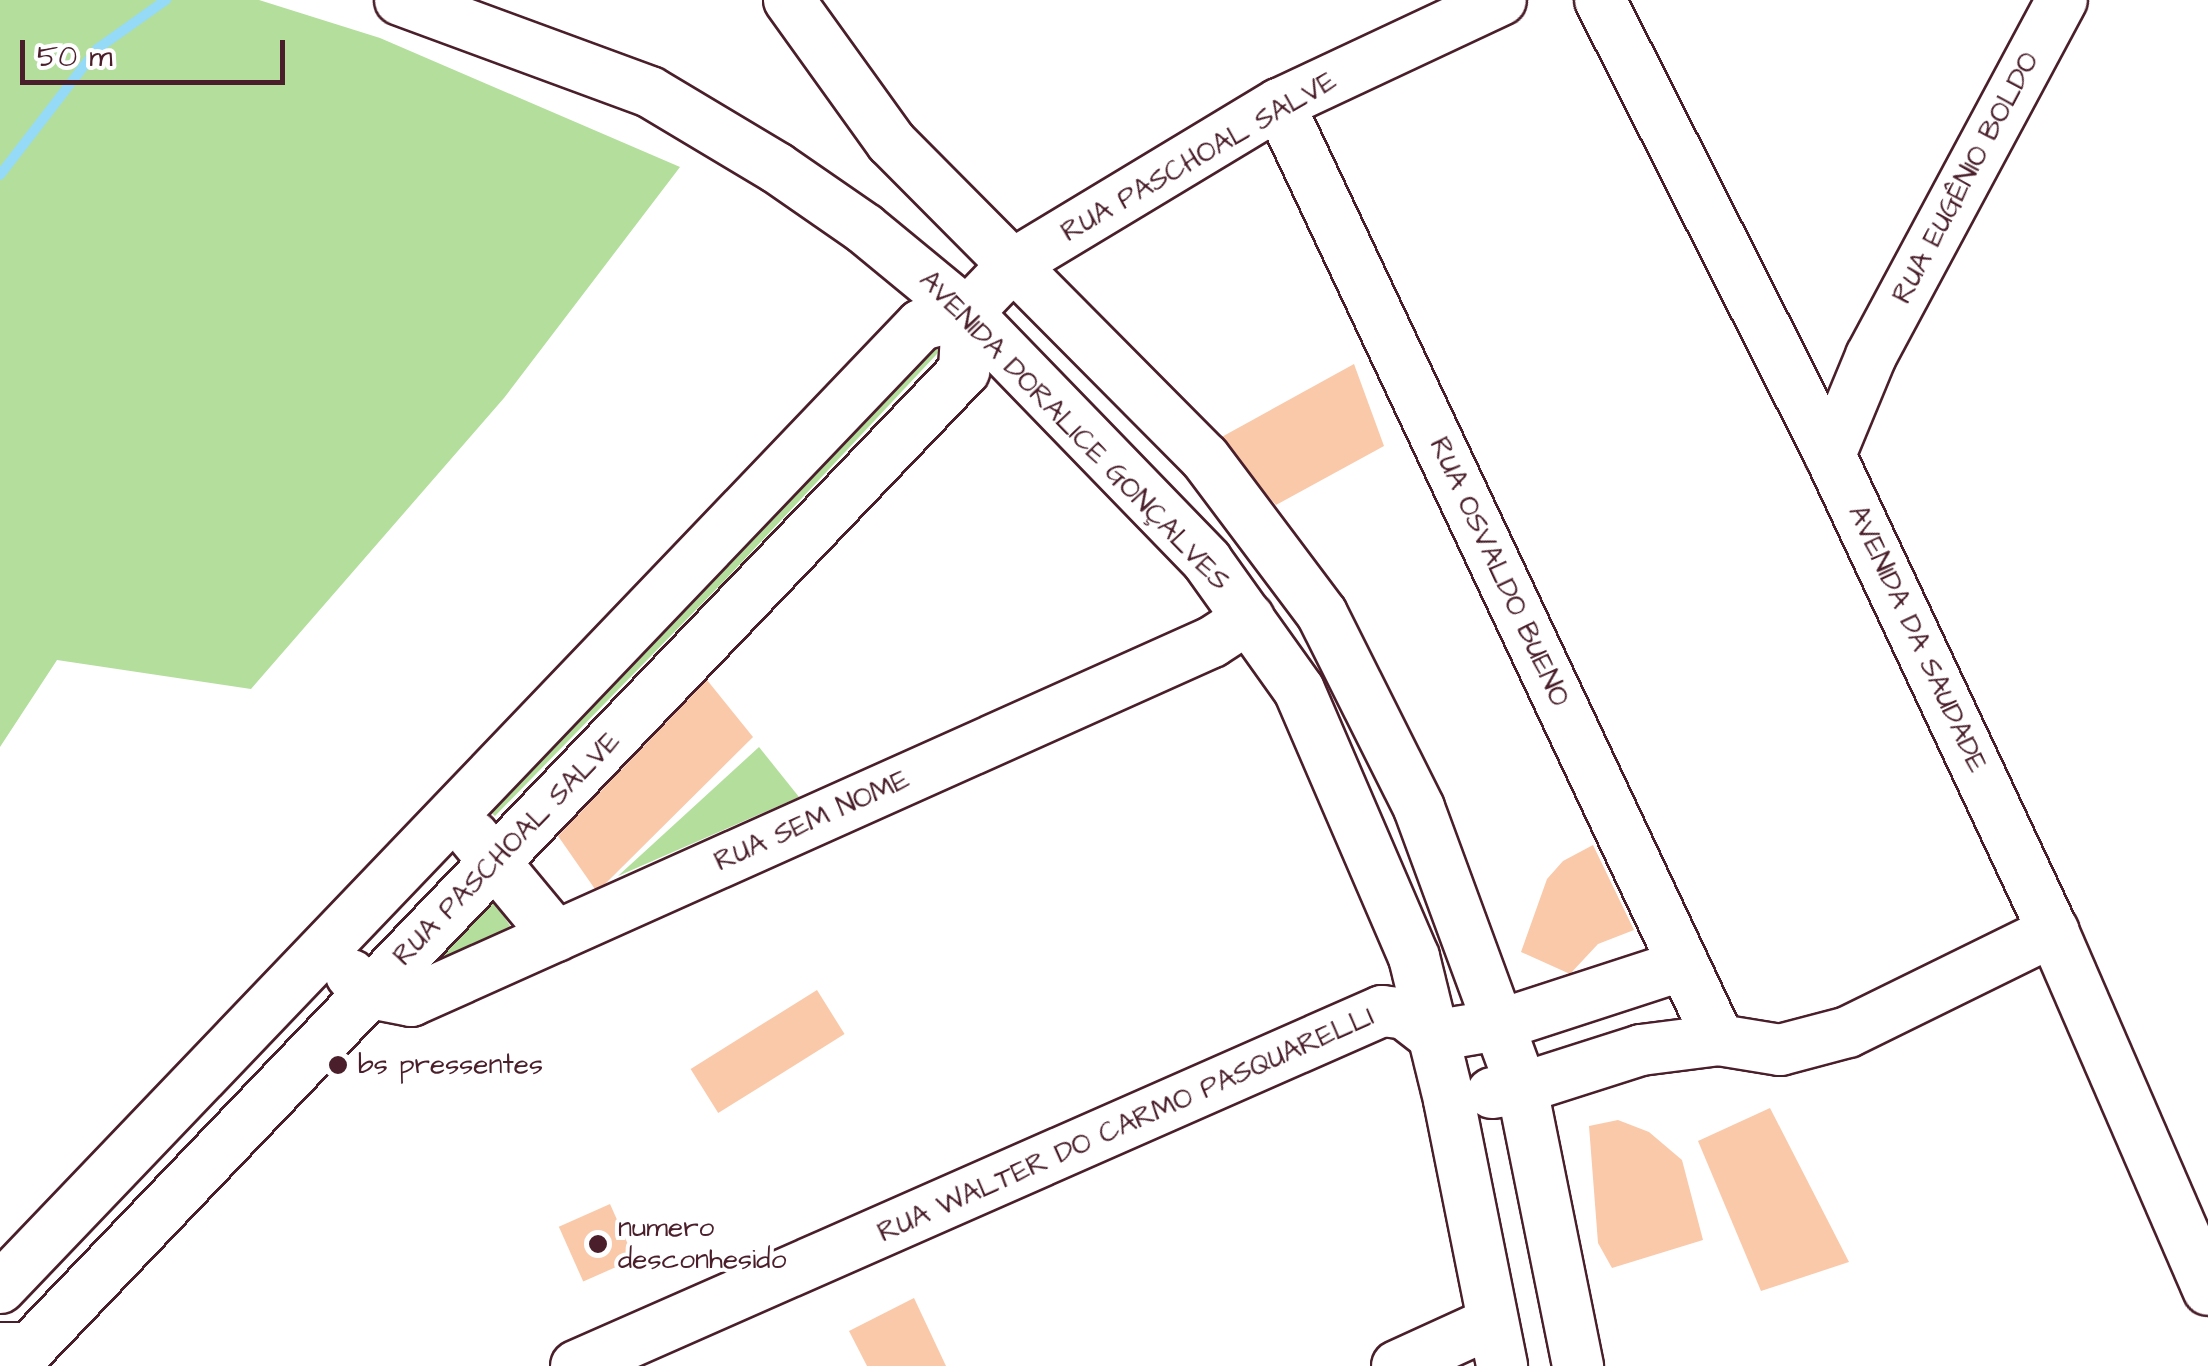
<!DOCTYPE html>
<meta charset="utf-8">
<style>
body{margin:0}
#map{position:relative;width:2208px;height:1366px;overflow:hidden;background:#fff;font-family:"Architects Daughter",sans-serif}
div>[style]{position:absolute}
.green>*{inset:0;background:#b3de9c}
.stream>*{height:10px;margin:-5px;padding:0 5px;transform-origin:5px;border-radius:5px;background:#95daf7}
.building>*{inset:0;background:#fac9a9;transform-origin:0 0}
.roads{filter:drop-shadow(2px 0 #4a1f2b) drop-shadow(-2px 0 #4a1f2b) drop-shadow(0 2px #4a1f2b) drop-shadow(0 -2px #4a1f2b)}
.minor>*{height:50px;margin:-25px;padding:0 25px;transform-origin:25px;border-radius:25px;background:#fff}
.dots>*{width:28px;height:28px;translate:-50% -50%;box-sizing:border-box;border:5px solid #fff;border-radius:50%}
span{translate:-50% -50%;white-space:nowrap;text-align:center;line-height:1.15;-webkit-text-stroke:8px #fff;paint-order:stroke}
.street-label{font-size:28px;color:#4a1f2b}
.poi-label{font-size:28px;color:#4a1f2b}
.left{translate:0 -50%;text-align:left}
.scale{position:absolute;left:20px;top:40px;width:265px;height:45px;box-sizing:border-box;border:5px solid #4a1f2b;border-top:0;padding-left:12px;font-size:30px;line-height:35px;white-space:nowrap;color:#4a1f2b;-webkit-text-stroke:8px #fff;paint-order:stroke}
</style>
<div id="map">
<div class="green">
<div style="clip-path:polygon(0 0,259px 0,380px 38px,680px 167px,504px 398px,251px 689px,57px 660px,0 747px)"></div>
<div style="clip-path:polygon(944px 332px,951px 339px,726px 579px,495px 816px,483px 806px)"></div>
<div style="clip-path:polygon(759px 747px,799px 797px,618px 876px)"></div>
<div style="clip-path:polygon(487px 890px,516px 935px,407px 988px)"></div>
</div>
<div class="stream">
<div style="left:0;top:175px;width:159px;rotate:-52.4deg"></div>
<div style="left:97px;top:49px;width:85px;rotate:-35.4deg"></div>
</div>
<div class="building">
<div style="clip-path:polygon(1354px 364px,1384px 446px,1276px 505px,1218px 439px)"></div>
<div style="clip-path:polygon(707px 680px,753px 737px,597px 892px,558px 836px)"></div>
<div style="clip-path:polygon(1593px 845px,1634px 930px,1598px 944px,1570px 974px,1521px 952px,1547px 879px,1563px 861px)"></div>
<div style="left:817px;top:990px;width:52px;height:149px;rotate:58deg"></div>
<div style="clip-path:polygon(1770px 1108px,1849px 1262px,1761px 1291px,1698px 1141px)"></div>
<div style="clip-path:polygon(1618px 1120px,1649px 1132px,1682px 1160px,1703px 1240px,1612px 1268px,1598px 1243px,1589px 1126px)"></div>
<div style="left:610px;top:1204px;width:60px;height:56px;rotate:66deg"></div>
<div style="clip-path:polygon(914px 1298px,946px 1366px,867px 1366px,849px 1331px)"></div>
</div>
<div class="roads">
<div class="minor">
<div style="left:400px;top:0;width:266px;rotate:20.2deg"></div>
<div style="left:650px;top:92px;width:148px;rotate:30.9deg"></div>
<div style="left:777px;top:168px;width:107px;rotate:34.7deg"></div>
<div style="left:865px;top:229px;width:132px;rotate:39.5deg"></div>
<div style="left:967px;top:313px;width:345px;rotate:45.9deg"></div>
<div style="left:1207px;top:561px;width:158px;rotate:54.5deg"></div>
<div style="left:1299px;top:690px;width:291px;rotate:66.7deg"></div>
<div style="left:1414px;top:957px;width:147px;rotate:76.2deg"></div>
<div style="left:1449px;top:1100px;width:271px;rotate:78.7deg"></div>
<div style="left:789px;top:0;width:175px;rotate:54.3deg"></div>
<div style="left:891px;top:142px;width:445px;rotate:45.2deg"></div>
<div style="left:1205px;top:458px;width:195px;rotate:53.1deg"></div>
<div style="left:1322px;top:614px;width:217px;rotate:63.4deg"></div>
<div style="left:1419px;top:808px;width:298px;rotate:69.8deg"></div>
<div style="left:1522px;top:1088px;width:284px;rotate:78.6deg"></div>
<div style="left:1600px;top:0;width:510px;rotate:63.18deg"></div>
<div style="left:1830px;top:455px;width:526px;rotate:64.9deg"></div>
<div style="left:2053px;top:931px;width:391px;rotate:66.6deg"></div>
<div style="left:1279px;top:104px;width:1034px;rotate:64.82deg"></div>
<div style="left:1830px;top:455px;width:107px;rotate:-67.5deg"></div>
<div style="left:1871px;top:356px;width:404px;rotate:-61.8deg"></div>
<div style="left:473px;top:836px;width:130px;rotate:50.3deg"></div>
<div style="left:351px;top:975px;width:26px;rotate:43deg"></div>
<div style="left:370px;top:993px;width:42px;rotate:11deg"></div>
<div style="left:411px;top:1001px;width:878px;rotate:-24.14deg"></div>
<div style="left:1212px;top:642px;width:44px;rotate:-33deg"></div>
<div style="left:1492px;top:1093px;width:30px;rotate:-9deg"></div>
<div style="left:1522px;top:1088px;width:125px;rotate:-17.7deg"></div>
<div style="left:1641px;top:1050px;width:79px;rotate:-7.3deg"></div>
<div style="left:1719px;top:1040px;width:62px;rotate:9.3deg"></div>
<div style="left:1780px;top:1050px;width:70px;rotate:-14.8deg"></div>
<div style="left:1848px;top:1032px;width:229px;rotate:-26.2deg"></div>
<div style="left:0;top:1288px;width:1333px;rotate:-46.28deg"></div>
<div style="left:921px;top:325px;width:48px;rotate:-14.6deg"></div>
<div style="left:967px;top:313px;width:69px;rotate:-46.2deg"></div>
<div style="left:1015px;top:263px;width:308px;rotate:-31.1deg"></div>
<div style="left:1279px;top:104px;width:245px;rotate:-25.1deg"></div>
<div style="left:0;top:1348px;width:30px"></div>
<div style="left:30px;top:1348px;width:1352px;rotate:-46.29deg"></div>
<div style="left:964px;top:371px;width:58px;rotate:-87deg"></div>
<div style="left:576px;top:1366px;width:881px;rotate:-23.77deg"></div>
<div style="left:1382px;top:1011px;width:23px;rotate:7deg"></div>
<div style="left:1405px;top:1014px;width:36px;rotate:38deg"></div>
<div style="left:1433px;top:1036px;width:67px;rotate:-9.5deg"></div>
<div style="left:1499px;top:1025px;width:194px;rotate:-18deg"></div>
<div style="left:1397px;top:1366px;width:103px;rotate:-24.6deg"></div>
</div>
</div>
<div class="dots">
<div style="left:338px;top:1065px;background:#4a1f2b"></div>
<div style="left:598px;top:1244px;background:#4a1f2b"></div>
</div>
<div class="street-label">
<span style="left:1199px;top:157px;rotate:-30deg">RUA PASCHOAL SALVE</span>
<span style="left:1966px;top:178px;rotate:-62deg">RUA EUGÊNIO BOLDO</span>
<span style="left:1074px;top:431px;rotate:46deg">AVENIDA DORALICE GONÇALVES</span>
<span style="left:1499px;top:572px;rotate:65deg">RUA OSVALDO BUENO</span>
<span style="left:1917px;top:639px;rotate:65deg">AVENIDA DA SAUDADE</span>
<span style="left:812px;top:821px;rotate:-24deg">RUA SEM NOME</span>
<span style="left:507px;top:849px;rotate:-46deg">RUA PASCHOAL SALVE</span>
<span style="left:1126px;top:1125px;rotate:-24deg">RUA WALTER DO CARMO PASQUARELLI</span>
</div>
<div class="poi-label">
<span class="left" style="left:358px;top:1065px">bs pressentes</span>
<span class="left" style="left:618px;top:1244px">numero<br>desconhesido</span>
</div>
<div class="scale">50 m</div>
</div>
